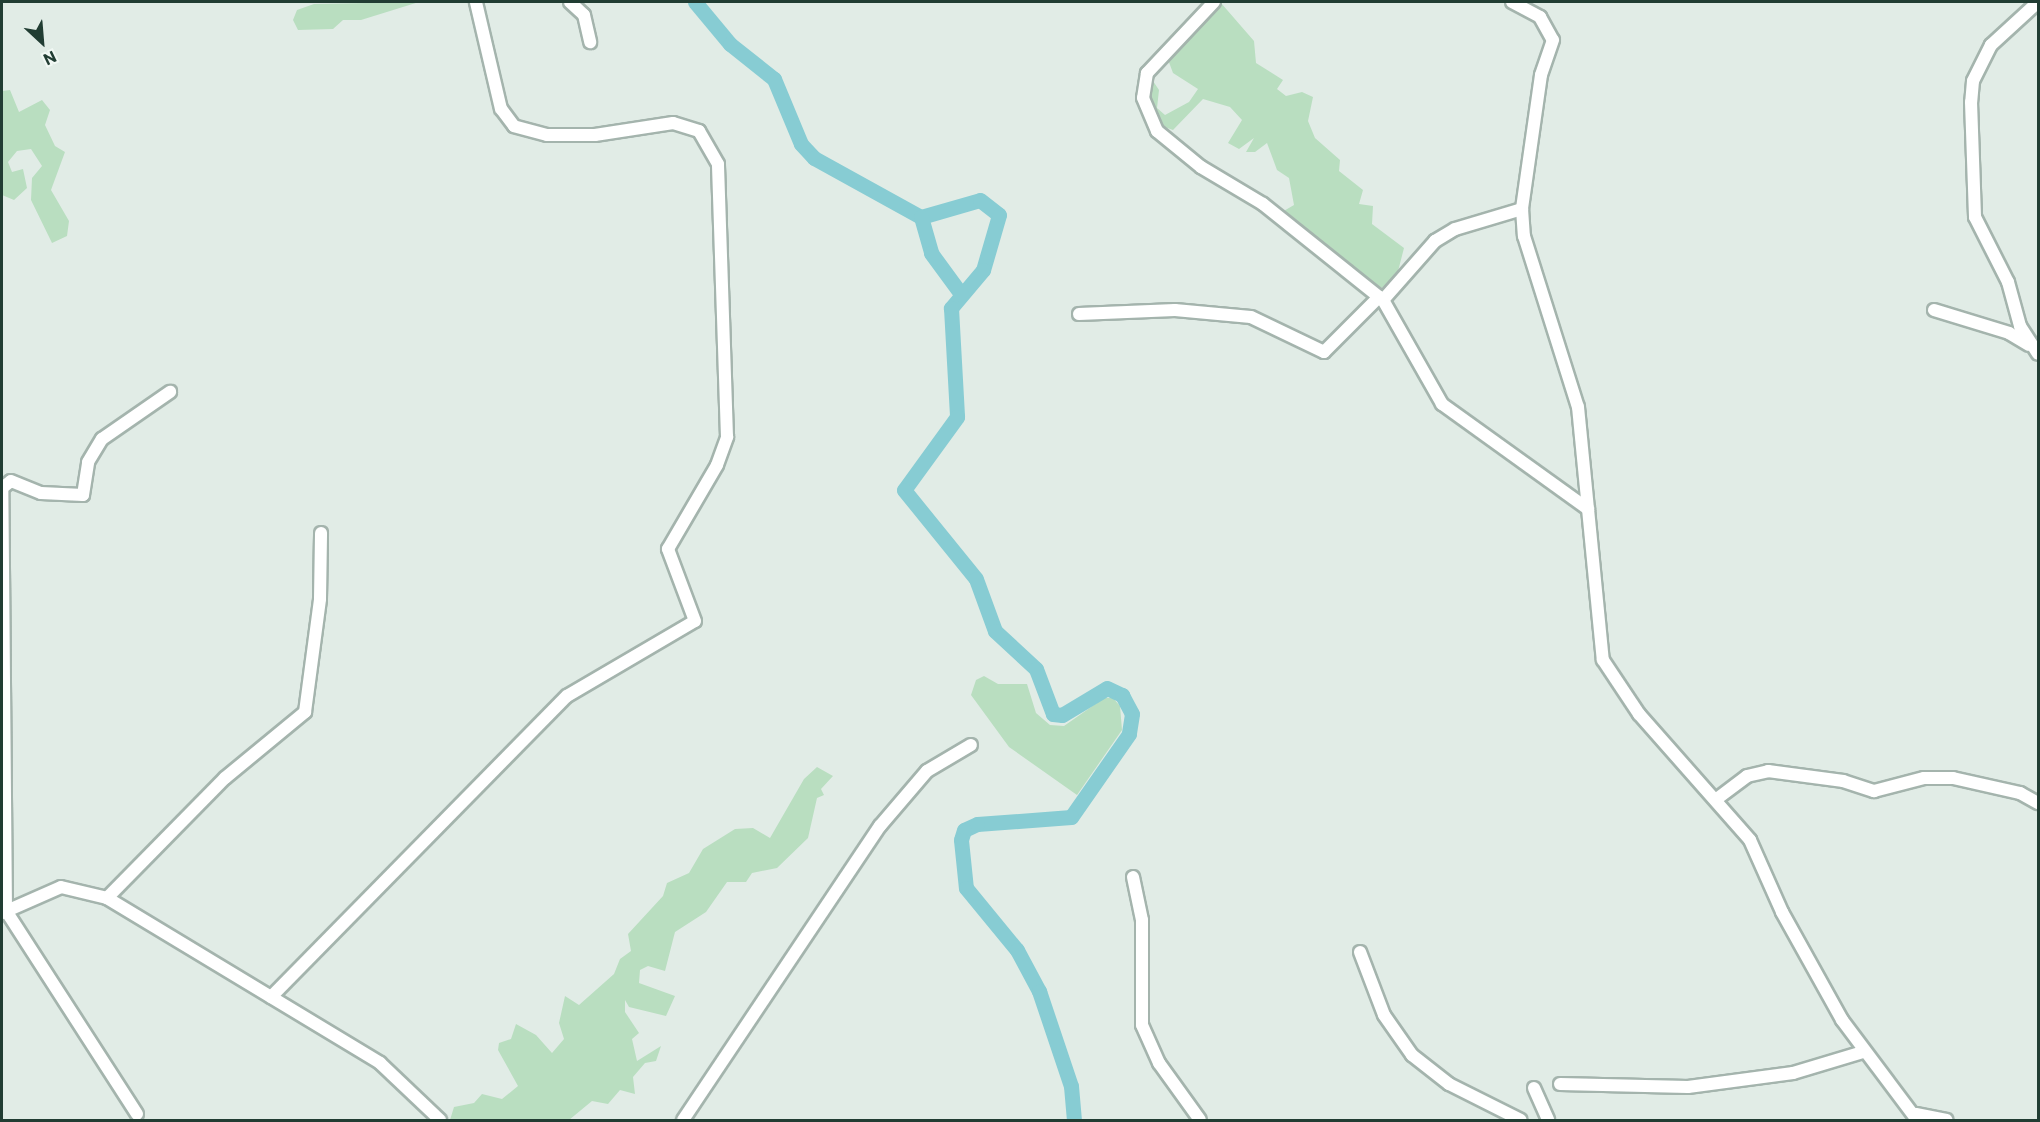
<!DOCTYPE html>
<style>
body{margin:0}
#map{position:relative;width:2040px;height:1122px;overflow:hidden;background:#e1ece6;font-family:Commissioner,sans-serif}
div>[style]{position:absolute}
.green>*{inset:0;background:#b9dec0}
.river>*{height:15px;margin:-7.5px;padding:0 7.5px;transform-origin:7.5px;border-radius:7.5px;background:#87ccd3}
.roads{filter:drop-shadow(2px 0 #a4b4ad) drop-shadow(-2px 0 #a4b4ad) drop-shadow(0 2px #a4b4ad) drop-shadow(0 -2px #a4b4ad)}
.minor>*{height:12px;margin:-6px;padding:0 6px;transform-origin:6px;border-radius:6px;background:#fff}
span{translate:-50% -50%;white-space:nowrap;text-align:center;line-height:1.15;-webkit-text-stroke:6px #f1f8f4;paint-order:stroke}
.frame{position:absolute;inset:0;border:3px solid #213d33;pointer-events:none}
.north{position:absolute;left:12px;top:12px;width:60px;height:60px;-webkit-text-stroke:4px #f1f8f4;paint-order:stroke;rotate:154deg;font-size:16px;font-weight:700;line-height:24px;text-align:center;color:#213d33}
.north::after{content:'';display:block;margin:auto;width:21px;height:27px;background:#213d33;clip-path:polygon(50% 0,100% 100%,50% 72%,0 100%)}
</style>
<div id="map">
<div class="green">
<div style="clip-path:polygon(419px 2px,361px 20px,343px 20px,333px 29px,298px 30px,293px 20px,297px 10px,314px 4px)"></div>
<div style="clip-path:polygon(1221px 3px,1254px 41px,1256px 63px,1283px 80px,1277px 89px,1286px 96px,1302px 92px,1313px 97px,1308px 121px,1315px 138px,1340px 160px,1339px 171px,1363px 190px,1359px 204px,1373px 206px,1372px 224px,1404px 248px,1396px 279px,1378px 290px,1282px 212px,1294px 205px,1289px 178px,1277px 170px,1267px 143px,1255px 152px,1246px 152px,1254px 138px,1239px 149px,1228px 143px,1242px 120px,1230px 107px,1203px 99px,1173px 130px,1159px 125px,1150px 109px,1153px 81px,1159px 90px,1157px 108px,1165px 115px,1189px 102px,1198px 89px,1173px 73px,1167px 57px,1198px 16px)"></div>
<div style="clip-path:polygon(10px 90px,19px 112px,42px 100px,50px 110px,45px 125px,55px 146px,65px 152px,51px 190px,69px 221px,67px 236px,52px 243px,31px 200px,32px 178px,42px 166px,31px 149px,17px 151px,8px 162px,12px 172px,23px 169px,27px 188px,14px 200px,2px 195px,2px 91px)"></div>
<div style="clip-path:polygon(984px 676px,998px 684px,1027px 684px,1036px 713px,1050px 725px,1064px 726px,1104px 698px,1113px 698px,1120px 706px,1122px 730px,1077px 795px,1009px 747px,971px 695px,976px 680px)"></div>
<div style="clip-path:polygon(817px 767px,833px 776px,821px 789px,824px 795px,817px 798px,808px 838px,777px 868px,752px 873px,746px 882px,727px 882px,706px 912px,675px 932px,665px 971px,648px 966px,640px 970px,639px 983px,675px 996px,666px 1016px,629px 1007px,625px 1000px,625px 1012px,639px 1033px,632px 1039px,637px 1061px,661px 1046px,656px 1061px,645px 1063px,633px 1077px,635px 1094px,620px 1090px,608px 1104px,592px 1101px,569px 1120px,450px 1120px,454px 1107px,474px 1103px,482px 1094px,502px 1099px,518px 1086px,498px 1050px,499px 1043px,511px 1039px,516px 1024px,536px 1035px,552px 1053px,564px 1039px,559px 1023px,565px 996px,579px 1005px,614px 974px,620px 959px,631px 951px,628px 934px,663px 896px,667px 883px,689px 873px,703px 849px,735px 829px,753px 828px,770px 838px,804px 779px)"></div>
</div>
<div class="river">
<div style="left:695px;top:2px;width:55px;rotate:50.2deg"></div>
<div style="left:730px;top:44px;width:56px;rotate:38.5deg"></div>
<div style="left:774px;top:79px;width:70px;rotate:67.4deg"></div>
<div style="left:801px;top:144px;width:19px;rotate:47deg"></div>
<div style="left:814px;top:158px;width:122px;rotate:28.9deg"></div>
<div style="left:921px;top:217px;width:61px;rotate:-16.1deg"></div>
<div style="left:980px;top:200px;width:24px;rotate:38deg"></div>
<div style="left:999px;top:215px;width:57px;rotate:106.2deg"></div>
<div style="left:983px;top:270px;width:50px;rotate:130.1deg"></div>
<div style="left:951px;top:308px;width:109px;rotate:86.8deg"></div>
<div style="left:957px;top:417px;width:90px;rotate:126deg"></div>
<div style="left:904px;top:490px;width:114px;rotate:51deg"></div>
<div style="left:976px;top:579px;width:55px;rotate:69.9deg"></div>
<div style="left:995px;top:631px;width:56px;rotate:42.8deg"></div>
<div style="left:1036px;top:669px;width:48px;rotate:69.3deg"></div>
<div style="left:1053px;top:714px;width:9px;rotate:6deg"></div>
<div style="left:1062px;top:715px;width:52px;rotate:-31deg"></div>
<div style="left:1107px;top:688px;width:17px;rotate:25deg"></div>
<div style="left:1122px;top:695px;width:21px;rotate:62deg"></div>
<div style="left:1132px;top:714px;width:20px;rotate:99deg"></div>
<div style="left:1129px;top:734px;width:101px;rotate:124.9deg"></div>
<div style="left:1071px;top:817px;width:94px;rotate:175.7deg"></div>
<div style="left:977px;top:824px;width:14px;rotate:155deg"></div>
<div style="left:964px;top:830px;width:10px;rotate:107deg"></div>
<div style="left:961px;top:840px;width:48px;rotate:84.1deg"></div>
<div style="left:966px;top:888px;width:80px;rotate:50.6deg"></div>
<div style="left:1017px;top:950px;width:47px;rotate:61.8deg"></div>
<div style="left:1039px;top:991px;width:100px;rotate:71.4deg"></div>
<div style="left:1071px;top:1086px;width:34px;rotate:85deg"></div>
<div style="left:921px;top:217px;width:37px;rotate:74deg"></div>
<div style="left:931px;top:253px;width:51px;rotate:53.8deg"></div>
</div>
<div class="roads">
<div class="minor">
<div style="left:570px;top:2px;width:19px;rotate:43deg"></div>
<div style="left:584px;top:15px;width:28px;rotate:77deg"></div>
<div style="left:1214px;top:2px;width:98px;rotate:133.3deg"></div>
<div style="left:1147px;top:73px;width:25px;rotate:99deg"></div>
<div style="left:1143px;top:98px;width:36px;rotate:67deg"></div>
<div style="left:1157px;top:131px;width:57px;rotate:39.3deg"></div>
<div style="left:1201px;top:167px;width:72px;rotate:30.8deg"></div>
<div style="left:1263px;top:204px;width:154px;rotate:38.7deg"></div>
<div style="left:1383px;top:300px;width:120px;rotate:60.4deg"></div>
<div style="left:1442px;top:404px;width:180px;rotate:35.7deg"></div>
<div style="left:1512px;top:2px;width:32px;rotate:28deg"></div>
<div style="left:1540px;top:17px;width:26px;rotate:61deg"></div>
<div style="left:1553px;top:40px;width:37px;rotate:109deg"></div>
<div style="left:1541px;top:75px;width:135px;rotate:98.1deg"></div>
<div style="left:1522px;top:209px;width:27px;rotate:86deg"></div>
<div style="left:1524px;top:236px;width:179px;rotate:72.5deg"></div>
<div style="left:1578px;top:407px;width:254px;rotate:84.4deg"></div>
<div style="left:1603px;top:660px;width:65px;rotate:56.3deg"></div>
<div style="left:1639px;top:714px;width:168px;rotate:48.6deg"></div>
<div style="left:1750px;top:840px;width:79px;rotate:66deg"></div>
<div style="left:1782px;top:912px;width:124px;rotate:60.9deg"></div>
<div style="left:1842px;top:1020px;width:125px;rotate:53.1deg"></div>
<div style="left:2038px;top:2px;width:64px;rotate:137.5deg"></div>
<div style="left:1991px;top:45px;width:40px;rotate:116.6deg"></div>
<div style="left:1973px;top:81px;width:21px;rotate:95deg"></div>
<div style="left:1971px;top:102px;width:115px;rotate:88deg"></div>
<div style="left:1975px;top:217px;width:73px;rotate:63.1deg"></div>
<div style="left:2008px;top:282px;width:46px;rotate:74.7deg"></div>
<div style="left:2020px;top:326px;width:33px;rotate:57deg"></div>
<div style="left:1383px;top:300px;width:79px;rotate:-48.6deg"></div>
<div style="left:1435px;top:241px;width:23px;rotate:-31deg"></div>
<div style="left:1455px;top:229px;width:70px;rotate:-16.6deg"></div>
<div style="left:1934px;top:310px;width:78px;rotate:17deg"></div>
<div style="left:2009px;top:333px;width:23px;rotate:31deg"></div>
<div style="left:1079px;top:314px;width:96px;rotate:-2.4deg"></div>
<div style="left:1175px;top:310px;width:76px;rotate:5.3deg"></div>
<div style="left:1251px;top:317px;width:81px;rotate:25.6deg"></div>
<div style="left:1324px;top:352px;width:78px;rotate:-45deg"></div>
<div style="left:1718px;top:798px;width:36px;rotate:-37deg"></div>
<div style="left:1747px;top:776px;width:22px;rotate:-13deg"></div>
<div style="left:1768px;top:771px;width:76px;rotate:7.6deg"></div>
<div style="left:1843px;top:781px;width:33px;rotate:18deg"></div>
<div style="left:1874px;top:791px;width:52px;rotate:-14.6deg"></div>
<div style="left:1924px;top:778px;width:29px"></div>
<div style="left:1953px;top:778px;width:69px;rotate:12.6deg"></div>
<div style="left:2020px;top:793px;width:21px;rotate:29deg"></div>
<div style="left:1133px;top:877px;width:44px;rotate:78.2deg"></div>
<div style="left:1142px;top:920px;width:105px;rotate:90deg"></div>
<div style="left:1142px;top:1025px;width:42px;rotate:65.9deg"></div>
<div style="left:1159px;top:1063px;width:70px;rotate:54.3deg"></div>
<div style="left:107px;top:898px;width:168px;rotate:-45.5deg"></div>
<div style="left:225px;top:778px;width:104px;rotate:-39.5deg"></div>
<div style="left:305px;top:712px;width:114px;rotate:-82.4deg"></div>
<div style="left:320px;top:599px;width:66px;rotate:-89.1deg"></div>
<div style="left:2px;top:913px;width:64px;rotate:-23.8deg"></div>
<div style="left:61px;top:887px;width:47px;rotate:13.4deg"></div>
<div style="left:107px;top:898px;width:319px;rotate:31.1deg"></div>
<div style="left:380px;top:1063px;width:83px;rotate:43.5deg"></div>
<div style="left:1360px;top:952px;width:67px;rotate:69.1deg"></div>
<div style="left:1384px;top:1015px;width:49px;rotate:55deg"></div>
<div style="left:1412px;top:1055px;width:47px;rotate:38.1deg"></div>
<div style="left:1449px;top:1084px;width:80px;rotate:26.6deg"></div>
<div style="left:271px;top:997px;width:422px;rotate:-45.5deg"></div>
<div style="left:567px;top:696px;width:148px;rotate:-30.4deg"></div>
<div style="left:695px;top:621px;width:77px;rotate:-110.6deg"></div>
<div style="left:668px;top:549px;width:97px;rotate:-59.7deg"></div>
<div style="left:717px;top:465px;width:30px;rotate:-70deg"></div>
<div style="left:727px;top:437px;width:273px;rotate:-91.9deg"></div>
<div style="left:718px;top:164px;width:38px;rotate:-120deg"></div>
<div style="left:699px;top:131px;width:27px;rotate:-163deg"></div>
<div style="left:673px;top:123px;width:79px;rotate:171.3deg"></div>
<div style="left:595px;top:135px;width:48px;rotate:180deg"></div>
<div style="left:547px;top:135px;width:34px;rotate:-165deg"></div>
<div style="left:514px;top:126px;width:21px;rotate:-127deg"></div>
<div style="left:501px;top:109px;width:110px;rotate:-103.2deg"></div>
<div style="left:1560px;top:1084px;width:128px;rotate:1.3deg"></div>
<div style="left:1688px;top:1087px;width:106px;rotate:-7.6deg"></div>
<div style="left:1793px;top:1073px;width:73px;rotate:-16.7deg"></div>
<div style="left:1534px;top:1088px;width:35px;rotate:66deg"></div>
<div style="left:137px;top:1114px;width:242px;rotate:-122.8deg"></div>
<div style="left:6px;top:911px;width:423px;rotate:-90.5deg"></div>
<div style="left:2px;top:488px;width:11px;rotate:-38deg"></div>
<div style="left:11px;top:481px;width:32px;rotate:22deg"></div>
<div style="left:41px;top:493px;width:42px;rotate:2.7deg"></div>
<div style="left:83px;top:495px;width:33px;rotate:-81deg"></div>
<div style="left:88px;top:462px;width:27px;rotate:-59deg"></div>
<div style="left:102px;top:439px;width:83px;rotate:-34.7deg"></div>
<div style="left:1916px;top:1114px;width:31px;rotate:11deg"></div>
<div style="left:683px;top:1120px;width:354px;rotate:-56.2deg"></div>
<div style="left:880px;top:826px;width:72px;rotate:-49.5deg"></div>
<div style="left:927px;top:771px;width:51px;rotate:-30.6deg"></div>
</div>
</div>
<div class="frame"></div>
<div class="north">N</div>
</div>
